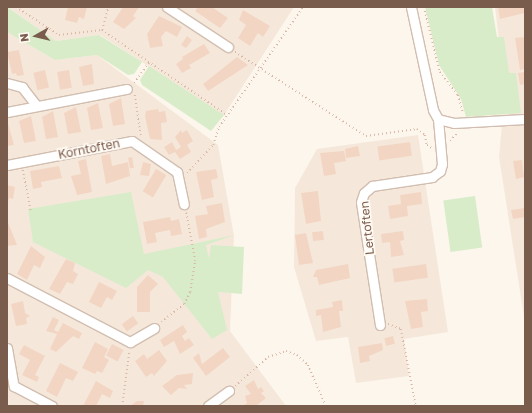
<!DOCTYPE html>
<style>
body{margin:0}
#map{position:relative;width:532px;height:413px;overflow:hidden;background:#fdf6ec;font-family:"Golos Text",sans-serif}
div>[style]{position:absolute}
.residential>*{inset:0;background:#f5e8da}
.green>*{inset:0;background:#d8ecc9;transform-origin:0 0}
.building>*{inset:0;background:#f3d5c3;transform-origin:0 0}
.path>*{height:1.5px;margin-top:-0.75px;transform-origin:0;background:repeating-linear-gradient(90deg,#d9b8a5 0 1px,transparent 0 4px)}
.roads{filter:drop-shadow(1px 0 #d1beb0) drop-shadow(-1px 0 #d1beb0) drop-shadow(0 1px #d1beb0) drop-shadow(0 -1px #d1beb0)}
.minor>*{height:9px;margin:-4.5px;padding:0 4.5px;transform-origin:4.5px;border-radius:4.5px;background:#fff}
span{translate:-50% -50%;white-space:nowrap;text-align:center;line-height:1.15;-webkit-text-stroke:3.5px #fffaf3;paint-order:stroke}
.street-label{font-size:12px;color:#7a5c4d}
.frame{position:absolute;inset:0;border:8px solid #7a5c4d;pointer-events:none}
.north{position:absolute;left:16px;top:16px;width:40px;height:40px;-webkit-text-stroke:3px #fffaf3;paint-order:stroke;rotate:262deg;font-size:11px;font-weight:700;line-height:16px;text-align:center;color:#7a5c4d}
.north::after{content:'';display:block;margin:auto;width:14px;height:18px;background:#7a5c4d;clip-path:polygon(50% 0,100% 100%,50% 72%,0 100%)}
</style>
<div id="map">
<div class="residential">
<div style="clip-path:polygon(7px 7px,294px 7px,224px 115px,100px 35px,56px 41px)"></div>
<div style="clip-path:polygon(495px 7px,525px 7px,525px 323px,499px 157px,505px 91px)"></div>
<div style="clip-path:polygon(7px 32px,55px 60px,97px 55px,218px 145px,234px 236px,230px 331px,286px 406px,7px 406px)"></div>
<div style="clip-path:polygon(418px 135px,448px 332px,404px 339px,409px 376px,356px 383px,348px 337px,316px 341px,294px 267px,295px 188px,317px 149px)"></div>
</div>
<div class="green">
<div style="clip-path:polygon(7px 7px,56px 41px,99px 35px,142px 62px,134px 74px,128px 75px,97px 55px,55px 60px,7px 32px)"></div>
<div style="clip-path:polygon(425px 7px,492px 7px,497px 37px,504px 37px,509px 73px,516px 73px,521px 113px,466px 117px,461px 99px,439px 65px)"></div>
<div style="clip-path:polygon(149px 66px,224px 115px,211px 131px,142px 85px,140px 80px)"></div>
<div style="clip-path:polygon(131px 192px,144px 254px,235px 235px,206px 245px,209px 259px,211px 245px,244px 247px,242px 294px,218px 292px,227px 330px,212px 339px,163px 277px,148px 270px,126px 288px,33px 242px,28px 209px)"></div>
<div style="left:475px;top:196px;width:52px;height:32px;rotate:82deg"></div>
</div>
<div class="building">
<div style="clip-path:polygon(68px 7px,87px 7px,84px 19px,79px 17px,77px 23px,65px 20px)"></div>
<div style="clip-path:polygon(123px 7px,139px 7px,133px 16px,136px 18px,124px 29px,113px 22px)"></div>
<div style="clip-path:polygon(198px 7px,212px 7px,228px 18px,220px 28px,195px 11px)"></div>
<div style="clip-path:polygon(498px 7px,525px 7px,525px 13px,500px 19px)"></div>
<div style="clip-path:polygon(243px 10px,270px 26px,263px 37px,258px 33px,250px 46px,238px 38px,246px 25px,239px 20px)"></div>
<div style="clip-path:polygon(159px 16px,182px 27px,177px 37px,166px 31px,161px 37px,163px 46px,150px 48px,147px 34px)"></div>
<div style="clip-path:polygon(187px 36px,192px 40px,186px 48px,181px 45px)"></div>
<div style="clip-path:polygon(525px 37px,525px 69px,520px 70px,515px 38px)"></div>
<div style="clip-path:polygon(204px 44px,210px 53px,189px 65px,191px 68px,182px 73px,176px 64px,183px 59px,182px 57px)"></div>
<div style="clip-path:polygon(19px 50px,24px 75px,17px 76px,16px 73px,12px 74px,7px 52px)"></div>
<div style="clip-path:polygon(237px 57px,248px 65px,208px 91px,203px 84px)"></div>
<div style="clip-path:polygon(92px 64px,94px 84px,83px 86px,79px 67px)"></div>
<div style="left:45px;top:70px;width:18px;height:12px;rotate:77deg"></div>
<div style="left:69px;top:70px;width:18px;height:12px;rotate:81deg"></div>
<div style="clip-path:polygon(525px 72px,525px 84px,520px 85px,518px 73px)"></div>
<div style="clip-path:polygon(121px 98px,125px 124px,113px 126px,109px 104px)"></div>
<div style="clip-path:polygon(98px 103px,103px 128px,91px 130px,87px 108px)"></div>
<div style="clip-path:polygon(76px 107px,81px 132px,68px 134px,64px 113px)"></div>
<div style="clip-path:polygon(158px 109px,159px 112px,165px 111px,167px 122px,161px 123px,162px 140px,150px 139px,145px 116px,146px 111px)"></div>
<div style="clip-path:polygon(53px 111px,58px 137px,46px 139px,42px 117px)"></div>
<div style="clip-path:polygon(31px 116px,36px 141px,24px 143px,19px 121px)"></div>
<div style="clip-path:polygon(7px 120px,14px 145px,7px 146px)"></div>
<div style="clip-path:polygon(181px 130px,182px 133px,187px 130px,193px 141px,187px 145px,191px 152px,180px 159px,175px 152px,169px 155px,164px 147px,172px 142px,176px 150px,181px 147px,175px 137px)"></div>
<div style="left:410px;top:142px;width:14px;height:33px;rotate:82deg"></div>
<div style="clip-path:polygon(358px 146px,360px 156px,346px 158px,345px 149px)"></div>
<div style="clip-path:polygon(344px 151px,346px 161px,334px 163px,336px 174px,324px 176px,320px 153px)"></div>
<div style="clip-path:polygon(110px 154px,112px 166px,128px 162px,130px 176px,106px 184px,101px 156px)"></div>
<div style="left:132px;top:157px;width:11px;height:4px;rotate:80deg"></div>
<div style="clip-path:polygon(86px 159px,92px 192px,77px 195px,71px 176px,81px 174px,78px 161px)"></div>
<div style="clip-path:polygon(522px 160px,524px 177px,516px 179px,513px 161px)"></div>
<div style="clip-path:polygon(143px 162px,151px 164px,149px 176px,140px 175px)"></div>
<div style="clip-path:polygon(59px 166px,62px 178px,41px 182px,42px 187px,33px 189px,30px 171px)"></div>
<div style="left:156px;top:169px;width:12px;height:26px;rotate:31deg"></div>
<div style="clip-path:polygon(216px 169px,218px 178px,211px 180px,214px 197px,202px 200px,196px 172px)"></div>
<div style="clip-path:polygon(7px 185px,15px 187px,13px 199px,9px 198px,8px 202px)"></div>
<div style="clip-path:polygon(318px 191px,321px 221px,306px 224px,301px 193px)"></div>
<div style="clip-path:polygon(421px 192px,422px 204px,407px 206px,408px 216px,390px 219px,388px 206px,401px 204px,400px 195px)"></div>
<div style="clip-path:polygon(222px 203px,225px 222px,206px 229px,207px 237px,199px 239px,195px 216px,208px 214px,206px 206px)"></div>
<div style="clip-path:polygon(525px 208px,525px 217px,513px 219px,511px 210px)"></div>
<div style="clip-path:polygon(170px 217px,171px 221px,179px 219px,182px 234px,171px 236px,170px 230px,155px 233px,157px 242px,147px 244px,143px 222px)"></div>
<div style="clip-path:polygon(7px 220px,17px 245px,7px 246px)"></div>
<div style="left:323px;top:231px;width:9px;height:11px;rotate:84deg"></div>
<div style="clip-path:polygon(403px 231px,404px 240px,400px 241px,404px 255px,391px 257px,390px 242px,382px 243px,381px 234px)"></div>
<div style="clip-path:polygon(306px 233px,313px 263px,299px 265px,295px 235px)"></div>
<div style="clip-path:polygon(31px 246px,45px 257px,40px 268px,34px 265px,27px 280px,17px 274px)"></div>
<div style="clip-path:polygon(66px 259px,75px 263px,73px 271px,78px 274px,73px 284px,67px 282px,60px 294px,49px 289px)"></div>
<div style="clip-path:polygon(348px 264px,350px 278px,319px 285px,317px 277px,313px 277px,316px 270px)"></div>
<div style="left:426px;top:264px;width:14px;height:34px;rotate:82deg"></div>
<div style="clip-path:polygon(148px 275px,158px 284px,150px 292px,150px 312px,137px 312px,137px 287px)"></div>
<div style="clip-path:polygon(99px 282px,117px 291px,112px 300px,107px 297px,101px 308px,89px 302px)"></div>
<div style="clip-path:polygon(427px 299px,428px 311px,421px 312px,423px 327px,411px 329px,405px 301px)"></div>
<div style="clip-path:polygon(342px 300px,343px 311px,339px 311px,341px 327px,323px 332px,321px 315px,316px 316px,316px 310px,333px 307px,332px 302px)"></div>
<div style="clip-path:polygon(23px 301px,25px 313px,30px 316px,26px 318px,27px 324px,16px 326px,11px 304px)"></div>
<div style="left:133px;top:316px;width:9px;height:14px;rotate:54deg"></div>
<div style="clip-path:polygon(53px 317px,59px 320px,54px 330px,58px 332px,63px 323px,82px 333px,79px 339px,73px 336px,56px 352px,50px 349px,57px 334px,46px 331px)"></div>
<div style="clip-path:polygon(183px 325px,187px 332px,182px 336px,185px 341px,189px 338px,194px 345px,180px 354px,174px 341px,164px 347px,160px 340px)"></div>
<div style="left:393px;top:336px;width:8px;height:9px;rotate:76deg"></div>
<div style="clip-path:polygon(95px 342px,108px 349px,104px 357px,109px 360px,102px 373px,97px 371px,95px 374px,82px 368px)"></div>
<div style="clip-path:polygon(382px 343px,383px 350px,369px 356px,370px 361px,360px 363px,358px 347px)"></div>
<div style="left:112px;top:344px;width:13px;height:13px;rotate:27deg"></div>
<div style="clip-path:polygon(24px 345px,45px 356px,35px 375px,39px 377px,37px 382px,22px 375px,30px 360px,19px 354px)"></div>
<div style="clip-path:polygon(223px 348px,230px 357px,206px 376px,193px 358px,199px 353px,202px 364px)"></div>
<div style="clip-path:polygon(159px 350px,167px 361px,154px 376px,152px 373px,146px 377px,135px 361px,144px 354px,147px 359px)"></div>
<div style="clip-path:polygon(60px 363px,78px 372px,73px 381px,66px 378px,57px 397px,46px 391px)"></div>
<div style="clip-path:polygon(193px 373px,192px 384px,184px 385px,187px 389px,179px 388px,171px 395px,162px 386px,177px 375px)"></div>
<div style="clip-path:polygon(254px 380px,258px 389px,261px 387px,264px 391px,261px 393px,266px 398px,256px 406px,243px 406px,247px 403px,245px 396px,251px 394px,245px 386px)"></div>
<div style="clip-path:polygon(96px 381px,113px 391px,110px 398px,102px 394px,96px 406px,83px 406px)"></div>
<div style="clip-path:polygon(137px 401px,144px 401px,143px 406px,130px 406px)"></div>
</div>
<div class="path">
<div style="left:16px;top:7px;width:51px;rotate:33.1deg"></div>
<div style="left:59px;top:35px;width:43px;rotate:-6.6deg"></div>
<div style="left:102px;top:30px;width:151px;rotate:34.2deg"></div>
<div style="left:424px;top:7px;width:67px;rotate:76.2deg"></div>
<div style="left:440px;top:72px;width:29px;rotate:52deg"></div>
<div style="left:458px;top:95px;width:19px;rotate:74deg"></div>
<div style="left:102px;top:30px;width:24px;rotate:-75deg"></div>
<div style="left:235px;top:52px;width:156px;rotate:32.7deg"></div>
<div style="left:366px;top:136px;width:51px;rotate:-7.8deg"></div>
<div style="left:417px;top:129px;width:10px;rotate:37deg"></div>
<div style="left:425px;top:135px;width:10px;rotate:79deg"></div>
<div style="left:427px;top:145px;width:6px;rotate:31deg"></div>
<div style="left:134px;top:83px;width:26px;rotate:-54deg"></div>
<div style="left:135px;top:95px;width:41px;rotate:81.7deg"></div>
<div style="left:450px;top:141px;width:11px;rotate:-49deg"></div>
<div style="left:23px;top:170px;width:42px;rotate:79deg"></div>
<div style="left:187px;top:173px;width:38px;rotate:-47deg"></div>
<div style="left:213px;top:145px;width:19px;rotate:-72deg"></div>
<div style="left:219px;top:127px;width:146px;rotate:-55deg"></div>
<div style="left:161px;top:322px;width:29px;rotate:-38deg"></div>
<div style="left:184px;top:304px;width:13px;rotate:-63deg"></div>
<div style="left:190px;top:292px;width:31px;rotate:-81deg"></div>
<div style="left:195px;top:261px;width:49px;rotate:-100.6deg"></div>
<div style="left:388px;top:324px;width:14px;rotate:21deg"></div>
<div style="left:401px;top:329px;width:78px;rotate:79deg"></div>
<div style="left:235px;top:386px;width:44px;rotate:-41.3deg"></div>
<div style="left:268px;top:357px;width:19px;rotate:-18deg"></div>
<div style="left:286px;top:351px;width:12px;rotate:20deg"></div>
<div style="left:297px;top:355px;width:15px;rotate:42deg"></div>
<div style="left:308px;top:365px;width:45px;rotate:66.3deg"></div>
<div style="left:122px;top:406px;width:54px;rotate:-82.6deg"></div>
</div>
<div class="roads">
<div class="minor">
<div style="left:167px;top:7px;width:73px;rotate:33.3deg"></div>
<div style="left:411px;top:7px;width:105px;rotate:77.9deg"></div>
<div style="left:433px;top:110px;width:10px;rotate:61deg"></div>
<div style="left:438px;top:119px;width:16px;rotate:14deg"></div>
<div style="left:454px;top:123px;width:71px;rotate:-3.2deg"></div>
<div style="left:7px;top:83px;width:16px;rotate:15deg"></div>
<div style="left:22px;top:87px;width:24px;rotate:52deg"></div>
<div style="left:7px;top:112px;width:122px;rotate:-10.9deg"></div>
<div style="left:7px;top:165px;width:127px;rotate:-10.9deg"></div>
<div style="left:132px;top:141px;width:55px;rotate:34.6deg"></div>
<div style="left:177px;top:172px;width:33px;rotate:78deg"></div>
<div style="left:7px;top:278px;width:139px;rotate:27.5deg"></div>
<div style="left:130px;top:342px;width:28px;rotate:-30deg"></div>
<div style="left:380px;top:325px;width:124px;rotate:-98.8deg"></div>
<div style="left:361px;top:202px;width:9px;rotate:-72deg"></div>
<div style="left:364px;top:193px;width:11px;rotate:-41deg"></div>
<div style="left:372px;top:186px;width:61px;rotate:-8.5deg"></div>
<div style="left:432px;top:177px;width:10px;rotate:-37deg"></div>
<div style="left:440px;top:171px;width:7px;rotate:-74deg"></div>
<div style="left:442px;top:164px;width:45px;rotate:-95.1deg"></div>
<div style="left:7px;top:348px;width:39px;rotate:80deg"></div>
<div style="left:14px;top:386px;width:43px;rotate:27.8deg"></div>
<div style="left:208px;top:406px;width:26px;rotate:-36deg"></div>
</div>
</div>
<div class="street-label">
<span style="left:89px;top:149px;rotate:-11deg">Korntoften</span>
<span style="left:367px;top:228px;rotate:-96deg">Lertoften</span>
</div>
<div class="frame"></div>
<div class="north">N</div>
</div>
